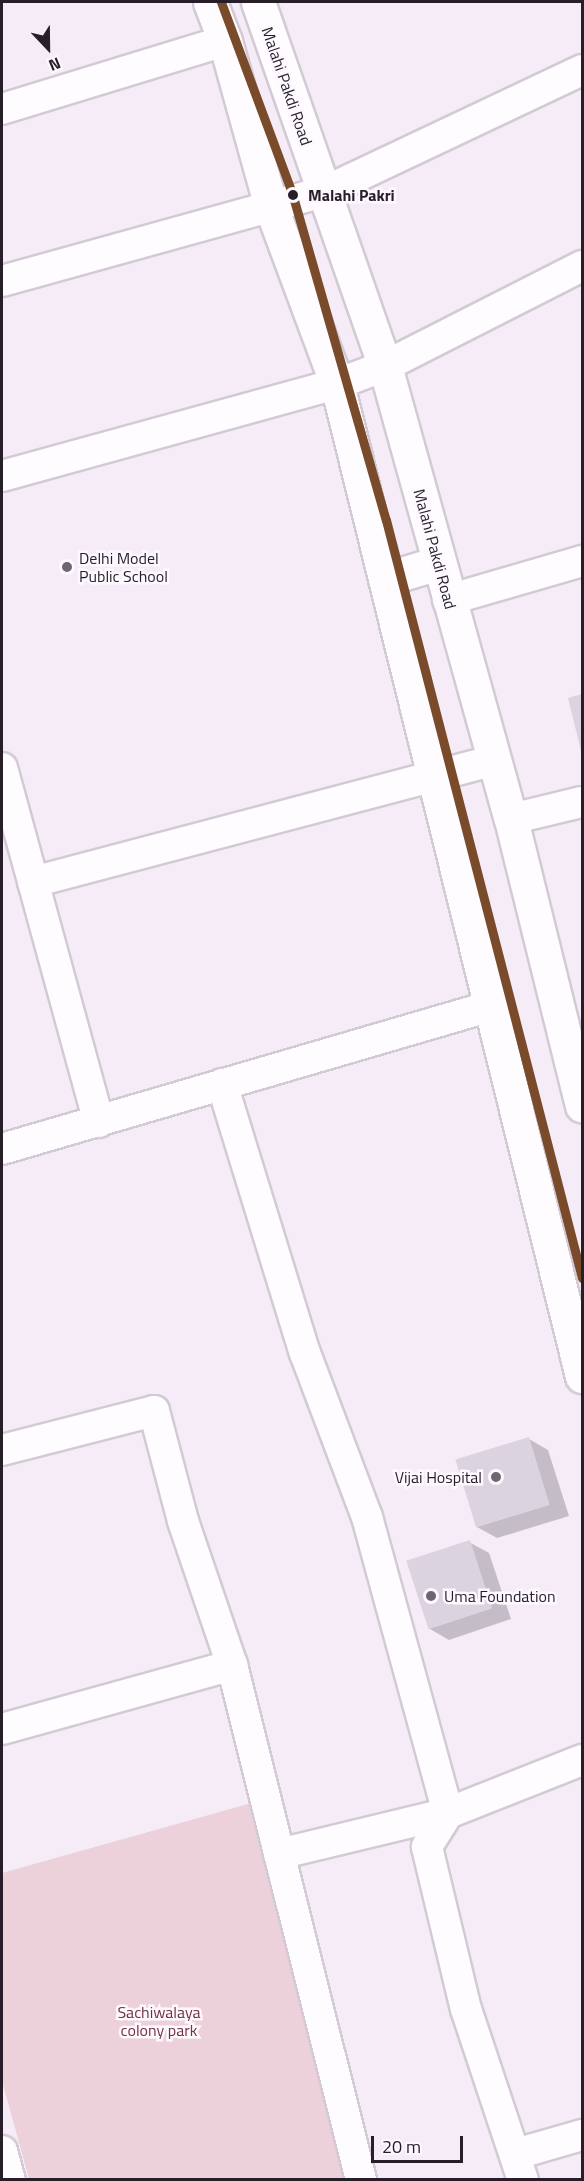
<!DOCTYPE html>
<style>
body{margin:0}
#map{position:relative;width:584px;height:2181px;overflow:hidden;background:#f6ecf8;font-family:"Titillium Web",sans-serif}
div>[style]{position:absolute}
.green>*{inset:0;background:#ecd1da}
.shadow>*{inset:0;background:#0003}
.building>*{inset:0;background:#dbd3df;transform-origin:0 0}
.roads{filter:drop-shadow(2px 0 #d2cad4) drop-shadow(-2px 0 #d2cad4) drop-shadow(0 2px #d2cad4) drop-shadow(0 -2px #d2cad4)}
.street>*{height:30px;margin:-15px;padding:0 15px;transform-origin:15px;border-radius:15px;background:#fefcfe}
.secondary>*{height:33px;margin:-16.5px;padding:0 16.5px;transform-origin:16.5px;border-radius:16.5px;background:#fefcfe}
.metro-1>*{height:9px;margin:-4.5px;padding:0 4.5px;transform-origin:4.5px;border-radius:4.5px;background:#7a4b2a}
.dots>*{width:16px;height:16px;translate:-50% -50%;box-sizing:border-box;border:3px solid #fdf9ff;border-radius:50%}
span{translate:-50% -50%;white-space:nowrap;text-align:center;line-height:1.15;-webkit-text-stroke:5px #fdf9ff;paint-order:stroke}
.street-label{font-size:16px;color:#271e29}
.stop-label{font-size:16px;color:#271e29;font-weight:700}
.left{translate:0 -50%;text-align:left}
.poi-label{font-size:16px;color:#271e29}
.right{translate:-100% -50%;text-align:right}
.park-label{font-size:16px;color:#743140}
.frame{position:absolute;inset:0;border:3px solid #271e29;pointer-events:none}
.north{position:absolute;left:18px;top:18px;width:60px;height:60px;-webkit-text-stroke:4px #fdf9ff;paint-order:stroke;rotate:158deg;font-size:16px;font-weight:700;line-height:24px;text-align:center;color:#271e29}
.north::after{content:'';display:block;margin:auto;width:21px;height:27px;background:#271e29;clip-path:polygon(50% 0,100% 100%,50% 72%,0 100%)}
.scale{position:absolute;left:371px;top:2136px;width:92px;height:27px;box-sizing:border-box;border:3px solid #271e29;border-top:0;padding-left:8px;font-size:18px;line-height:21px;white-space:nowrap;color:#271e29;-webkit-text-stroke:4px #fdf9ff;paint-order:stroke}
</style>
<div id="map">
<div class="green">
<div style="clip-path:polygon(266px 1799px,360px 2174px,341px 2180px,29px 2179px,2px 2081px,2px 1873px)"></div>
</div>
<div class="shadow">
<div style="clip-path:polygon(582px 696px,582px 752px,570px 699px)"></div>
<div style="clip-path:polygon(529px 1439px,548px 1450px,569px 1516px,497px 1538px,477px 1527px)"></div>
<div style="clip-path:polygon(469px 1542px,489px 1553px,511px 1619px,449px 1640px,430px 1629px)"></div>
</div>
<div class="building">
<div style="clip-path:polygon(582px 694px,582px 755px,568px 698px)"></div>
<div style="left:529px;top:1437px;width:71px;height:77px;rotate:73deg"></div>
<div style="left:470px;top:1540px;width:72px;height:67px;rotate:72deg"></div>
</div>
<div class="roads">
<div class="street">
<div style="left:2px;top:109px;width:233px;rotate:-17deg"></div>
<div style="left:2px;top:281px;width:334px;rotate:-15.5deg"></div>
<div style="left:324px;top:192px;width:285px;rotate:-25.3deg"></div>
<div style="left:2px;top:476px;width:347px;rotate:-15.4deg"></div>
<div style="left:337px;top:384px;width:51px;rotate:-20.6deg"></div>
<div style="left:385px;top:366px;width:221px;rotate:-26.9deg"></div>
<div style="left:448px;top:600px;width:140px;rotate:-16.2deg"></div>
<div style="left:2px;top:768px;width:367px;rotate:74.7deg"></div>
<div style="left:511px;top:819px;width:73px;rotate:-13.5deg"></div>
<div style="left:33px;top:882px;width:477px;rotate:-14.8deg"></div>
<div style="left:222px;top:1084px;width:282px;rotate:72.9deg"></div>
<div style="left:305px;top:1353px;width:175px;rotate:69.3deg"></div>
<div style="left:367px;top:1517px;width:307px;rotate:74.7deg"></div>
<div style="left:448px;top:1813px;width:40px;rotate:122deg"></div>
<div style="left:427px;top:1847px;width:167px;rotate:76.5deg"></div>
<div style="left:466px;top:2009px;width:180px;rotate:71.6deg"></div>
<div style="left:2px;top:1149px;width:509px;rotate:-16.3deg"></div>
<div style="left:2px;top:1450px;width:157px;rotate:-14.4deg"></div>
<div style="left:154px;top:1411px;width:114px;rotate:75.2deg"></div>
<div style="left:183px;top:1521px;width:152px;rotate:71.2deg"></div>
<div style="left:232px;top:1665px;width:531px;rotate:75.94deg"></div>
<div style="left:2px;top:1729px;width:239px;rotate:-15.5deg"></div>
<div style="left:279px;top:1854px;width:174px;rotate:-13.6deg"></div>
<div style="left:448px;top:1813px;width:144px;rotate:-21.6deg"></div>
<div style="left:2px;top:2151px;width:30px;rotate:75deg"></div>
<div style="left:516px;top:2154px;width:69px;rotate:-16.1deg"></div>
</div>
<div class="secondary">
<div style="left:210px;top:2px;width:42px;rotate:69deg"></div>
<div style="left:225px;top:41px;width:172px;rotate:74.5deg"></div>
<div style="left:271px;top:207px;width:189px;rotate:69.6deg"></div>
<div style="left:337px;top:384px;width:1022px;rotate:76.13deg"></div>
<div style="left:258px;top:2px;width:386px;rotate:70.8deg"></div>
<div style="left:385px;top:366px;width:470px;rotate:74.5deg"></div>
<div style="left:511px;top:819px;width:295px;rotate:76.1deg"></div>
<div style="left:385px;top:579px;width:55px;rotate:-16.8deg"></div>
</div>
</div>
<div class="metro-1">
<div style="left:221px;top:2px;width:204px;rotate:69.6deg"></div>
<div style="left:292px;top:193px;width:340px;rotate:74deg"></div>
<div style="left:386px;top:520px;width:783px;rotate:75.5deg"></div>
</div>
<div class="dots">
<div style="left:293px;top:195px;background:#271e29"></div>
<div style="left:67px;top:567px;background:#6f6671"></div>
<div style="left:496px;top:1477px;background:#6f6671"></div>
<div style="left:431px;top:1596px;background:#6f6671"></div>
</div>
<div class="street-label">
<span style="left:287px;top:86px;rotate:71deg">Malahi Pakdi Road</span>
<span style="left:435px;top:549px;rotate:75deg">Malahi Pakdi Road</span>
</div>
<div class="stop-label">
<span class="left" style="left:308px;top:195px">Malahi Pakri</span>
</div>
<div class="poi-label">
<span class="left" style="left:79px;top:567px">Delhi Model<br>Public School</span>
<span class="right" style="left:482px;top:1477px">Vijai Hospital</span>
<span class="left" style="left:444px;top:1596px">Uma Foundation</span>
</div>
<div class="park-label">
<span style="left:159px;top:2021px">Sachiwalaya<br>colony park</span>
</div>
<div class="frame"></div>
<div class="north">N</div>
<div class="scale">20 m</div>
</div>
